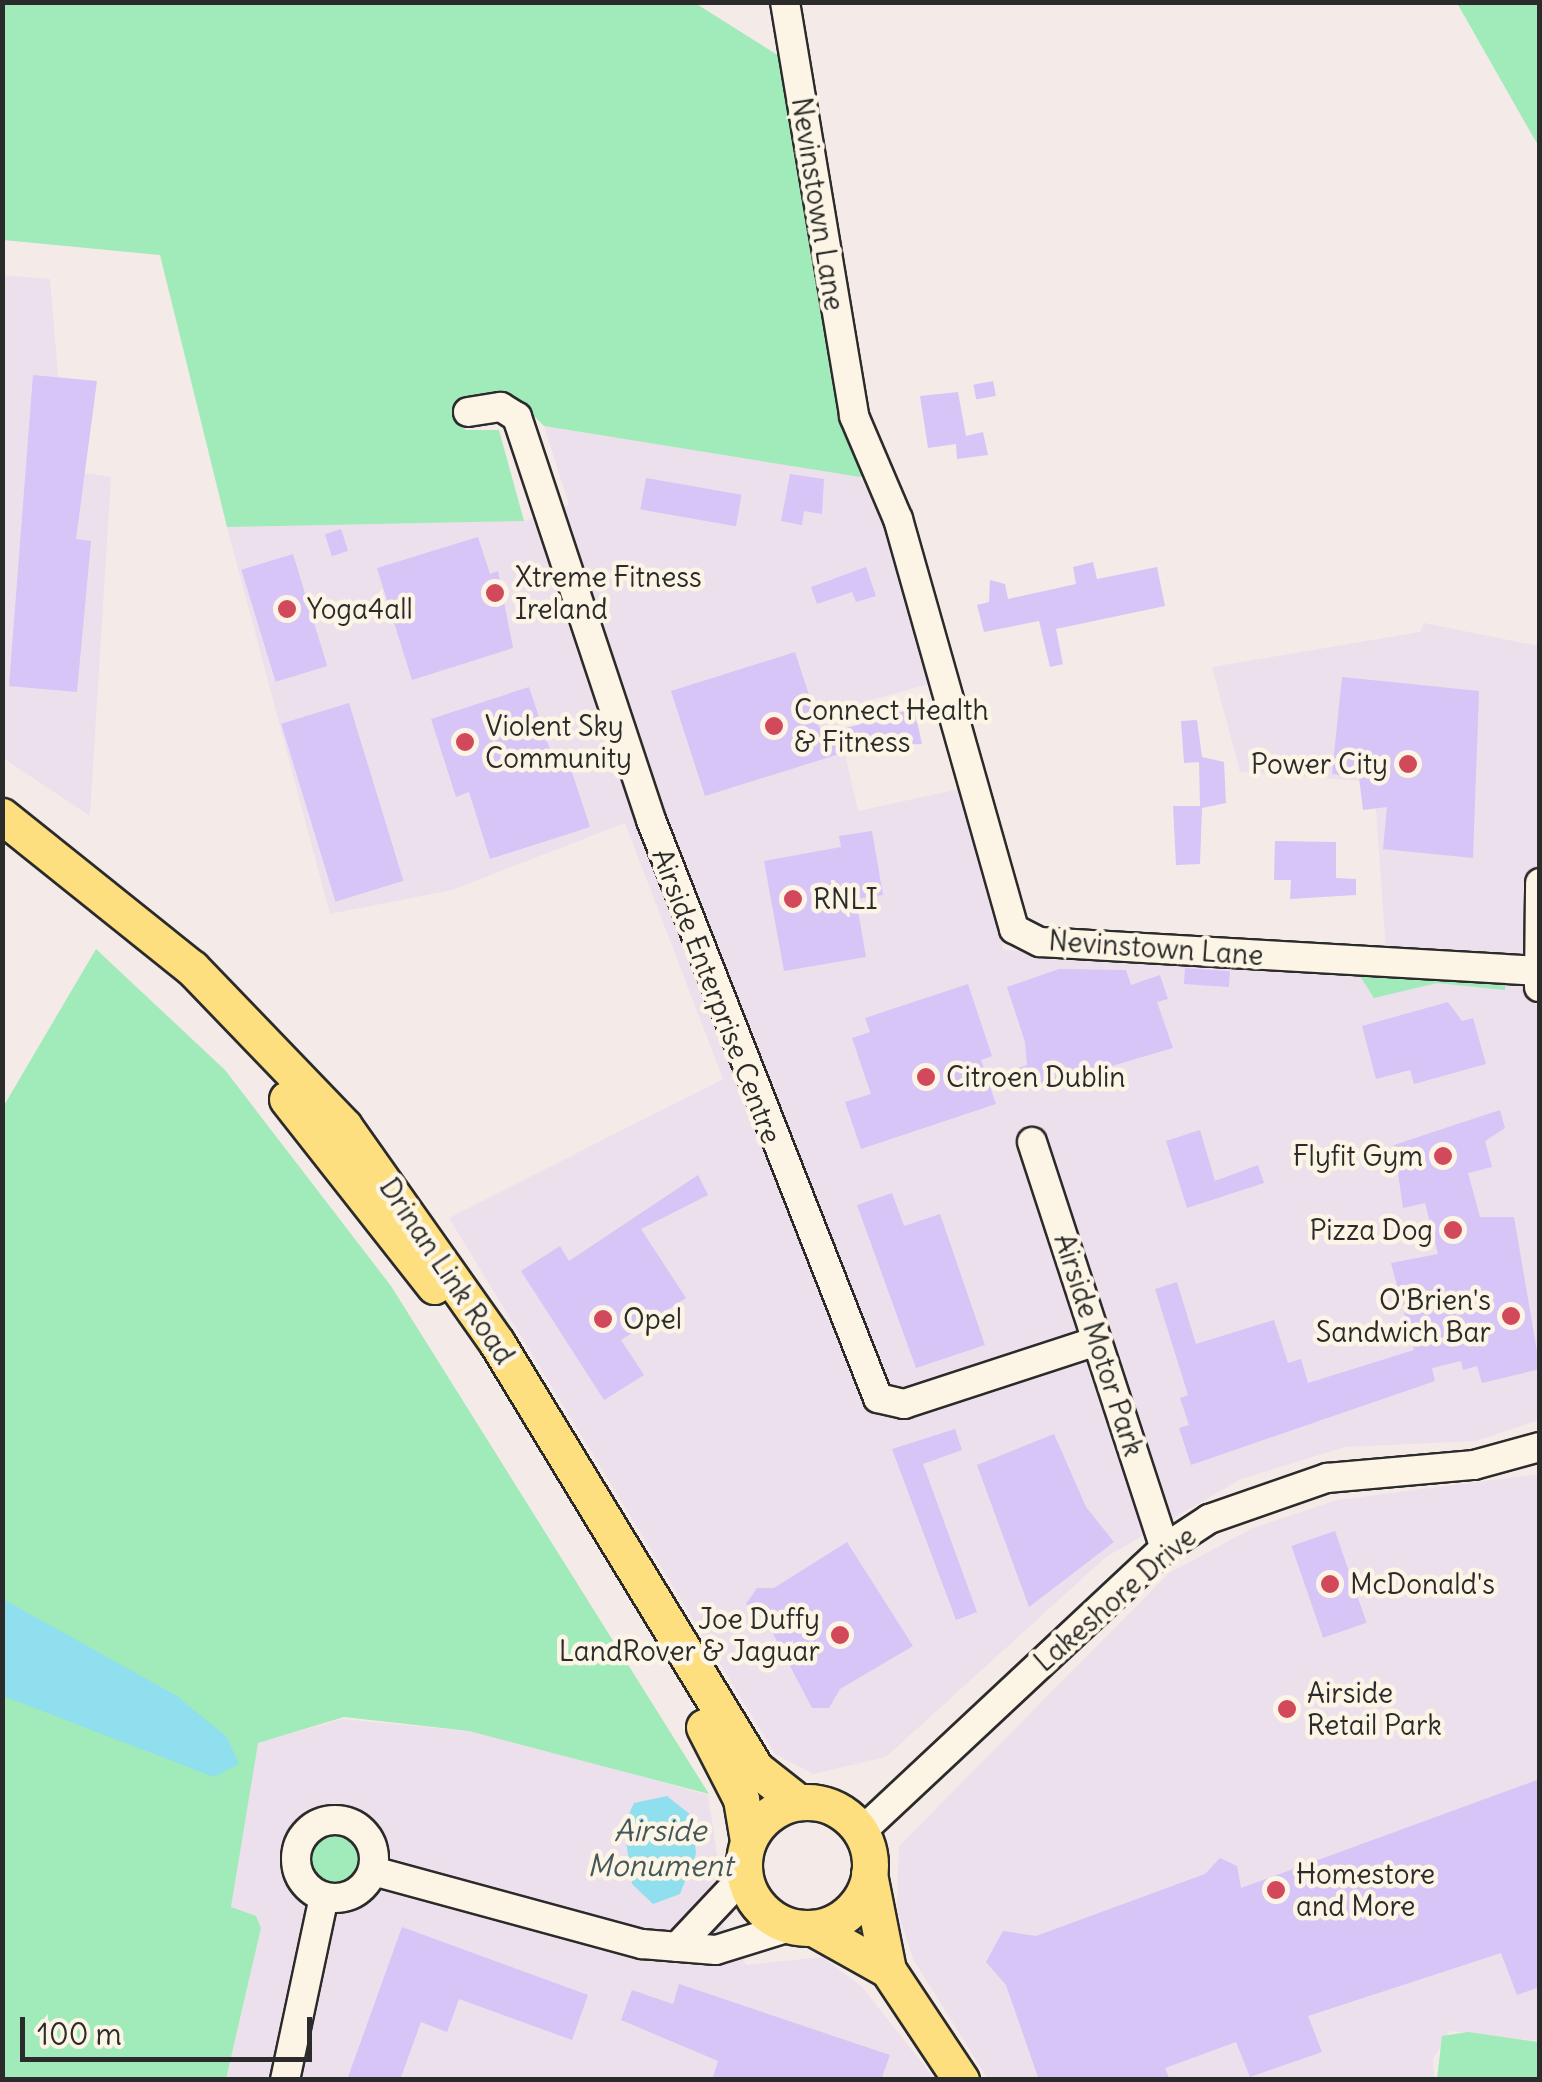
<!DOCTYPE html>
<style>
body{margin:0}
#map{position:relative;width:1542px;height:2082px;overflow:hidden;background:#f4ebe8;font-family:Delius,sans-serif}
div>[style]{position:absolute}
.built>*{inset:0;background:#ebe0ec}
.green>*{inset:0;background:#a1eab9}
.round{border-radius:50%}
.water>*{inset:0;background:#90dfee}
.building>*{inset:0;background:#d6c5f6;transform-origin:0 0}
.roads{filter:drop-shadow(2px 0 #2b2b2b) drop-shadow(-2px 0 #2b2b2b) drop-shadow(0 2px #2b2b2b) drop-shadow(0 -2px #2b2b2b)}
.minor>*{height:28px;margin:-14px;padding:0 14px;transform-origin:14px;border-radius:14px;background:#fcf5e5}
.minor>.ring{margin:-14px;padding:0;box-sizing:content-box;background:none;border:28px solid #fcf5e5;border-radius:50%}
.major>*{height:35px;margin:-17.5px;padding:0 17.5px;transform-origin:17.5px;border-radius:17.5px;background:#fddf80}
.major>.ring{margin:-17.5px;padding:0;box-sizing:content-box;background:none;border:35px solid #fddf80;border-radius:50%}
.dots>*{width:28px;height:28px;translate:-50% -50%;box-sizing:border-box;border:5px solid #fcf5e5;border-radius:50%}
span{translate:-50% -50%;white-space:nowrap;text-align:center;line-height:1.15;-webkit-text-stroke:9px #fcf5e5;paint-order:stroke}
.street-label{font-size:28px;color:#2b2b2b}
.poi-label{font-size:28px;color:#2b2b2b}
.left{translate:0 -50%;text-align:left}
.right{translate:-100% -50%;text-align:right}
.water-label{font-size:30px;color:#44585c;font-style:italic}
.frame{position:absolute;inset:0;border:5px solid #2b2b2b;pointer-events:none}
.scale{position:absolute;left:20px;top:2017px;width:292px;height:45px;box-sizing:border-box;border:5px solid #2b2b2b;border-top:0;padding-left:12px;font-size:30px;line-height:35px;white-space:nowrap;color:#2b2b2b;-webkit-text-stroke:8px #fcf5e5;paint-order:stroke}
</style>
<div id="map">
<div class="built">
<div style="clip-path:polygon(2px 275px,50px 279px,66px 470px,111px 477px,90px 816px,3px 758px)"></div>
<div style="clip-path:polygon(544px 426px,860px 477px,902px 554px,936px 682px,835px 710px,858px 811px,964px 788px,1003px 950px,1539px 978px,1539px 1420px,1476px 1441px,1345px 1447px,1241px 1479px,1106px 1557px,886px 1757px,813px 1774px,775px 1754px,449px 1218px,723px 1079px,625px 823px,452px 890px,330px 914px,227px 527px,524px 521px,569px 505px)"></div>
<div style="clip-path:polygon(1424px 623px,1539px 646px,1539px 958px,1386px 950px,1374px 782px,1240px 772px,1212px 667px,1420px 632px)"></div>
<div style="clip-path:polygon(1539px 1474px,1539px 2041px,1450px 2031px,1433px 2059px,1434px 2079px,988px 2079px,913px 1959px,897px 1908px,899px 1846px,1169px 1573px,1253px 1528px,1337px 1500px)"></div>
<div style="clip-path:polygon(342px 1719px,487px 1733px,708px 1795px,719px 1868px,706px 1897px,746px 1965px,823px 1957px,862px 1987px,935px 2079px,226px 2080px,261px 1928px,256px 1916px,231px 1908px,257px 1743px)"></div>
</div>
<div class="green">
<div style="clip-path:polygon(2px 3px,695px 3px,795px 66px,870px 467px,860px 477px,544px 426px,514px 396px,460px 401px,465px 430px,499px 430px,524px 521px,227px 527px,160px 255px,3px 240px)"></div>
<div style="clip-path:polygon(1457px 3px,1539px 3px,1539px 147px)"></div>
<div style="clip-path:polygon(96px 949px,225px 1070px,391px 1286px,709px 1794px,469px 1731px,344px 1717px,258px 1743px,231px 1907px,256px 1916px,261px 1928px,226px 2079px,3px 2080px,3px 1107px)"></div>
<div style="clip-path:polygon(1355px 968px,1505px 976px,1505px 990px,1437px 983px,1374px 998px)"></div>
<div class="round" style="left:307px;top:1833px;width:52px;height:52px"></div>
<div style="clip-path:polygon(1468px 2032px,1539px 2042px,1539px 2079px,1437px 2079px,1442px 2036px)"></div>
</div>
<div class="water">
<div style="clip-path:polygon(3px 1599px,177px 1696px,227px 1737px,239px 1764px,214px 1777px,3px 1696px)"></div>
<div style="clip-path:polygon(667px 1796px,692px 1816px,696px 1854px,680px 1894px,653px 1904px,632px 1884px,624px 1825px,634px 1803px)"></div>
</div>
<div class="building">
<div style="clip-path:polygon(33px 375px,97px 381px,76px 539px,91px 541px,77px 692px,9px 686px)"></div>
<div style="left:993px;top:381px;width:15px;height:20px;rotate:79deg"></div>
<div style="clip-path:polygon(958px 392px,966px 436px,983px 432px,988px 455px,957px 459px,956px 444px,928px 448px,920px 396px)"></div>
<div style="clip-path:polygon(790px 474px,824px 479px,822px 514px,804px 511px,802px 525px,781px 521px)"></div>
<div style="left:646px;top:478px;width:97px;height:32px;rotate:10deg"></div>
<div style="left:341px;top:529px;width:23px;height:17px;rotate:72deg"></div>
<div style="clip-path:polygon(478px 537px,490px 574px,498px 571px,513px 648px,412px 680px,377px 568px)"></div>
<div style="left:293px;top:554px;width:117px;height:54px;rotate:73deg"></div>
<div style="clip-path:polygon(1093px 562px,1097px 579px,1157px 567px,1165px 606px,1056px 629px,1063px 664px,1050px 667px,1039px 621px,984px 632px,977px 605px,989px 602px,990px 580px,1005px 584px,1008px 599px,1076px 584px,1073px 567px)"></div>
<div style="clip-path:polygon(866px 567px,876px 596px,856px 602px,852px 592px,817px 604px,811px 587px)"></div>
<div style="clip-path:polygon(795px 652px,822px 735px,914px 708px,922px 744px,865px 746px,705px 796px,671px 691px)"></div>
<div style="clip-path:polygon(1342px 677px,1479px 691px,1473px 858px,1383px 849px,1387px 807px,1363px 810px,1359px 777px,1332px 774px)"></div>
<div style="clip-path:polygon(529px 687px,551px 753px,564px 748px,590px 827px,490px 859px,469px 792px,456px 797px,431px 719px)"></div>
<div style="left:349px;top:703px;width:186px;height:71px;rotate:73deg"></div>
<div style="clip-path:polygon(1197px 720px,1202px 757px,1224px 762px,1226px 803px,1202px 808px,1200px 864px,1176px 865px,1173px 806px,1200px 806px,1199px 762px,1184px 763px,1181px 721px)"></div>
<div style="clip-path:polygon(872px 831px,883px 895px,856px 899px,866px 957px,784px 971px,764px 861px,841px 847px,839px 836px)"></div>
<div style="clip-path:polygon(1275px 841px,1336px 842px,1336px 878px,1356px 879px,1356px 895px,1290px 899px,1291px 880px,1274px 880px)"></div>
<div style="left:1185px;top:968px;width:45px;height:16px;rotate:4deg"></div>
<div style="clip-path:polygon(1059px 969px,1126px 970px,1131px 985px,1160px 975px,1168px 999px,1157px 1002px,1173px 1048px,1023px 1092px,1015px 1069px,1027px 1065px,1025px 1042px,1007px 987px)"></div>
<div style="clip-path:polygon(968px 984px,992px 1056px,981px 1060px,996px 1104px,861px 1149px,845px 1102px,871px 1094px,852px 1038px,870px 1032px,865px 1018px)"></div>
<div style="clip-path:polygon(1448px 1002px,1462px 1021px,1473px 1018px,1486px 1064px,1414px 1084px,1410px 1070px,1376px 1079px,1362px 1026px)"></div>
<div style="clip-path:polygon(1500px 1110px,1505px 1128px,1485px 1141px,1492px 1167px,1468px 1173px,1480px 1217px,1514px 1217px,1540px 1369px,1482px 1383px,1477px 1366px,1463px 1370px,1461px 1361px,1432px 1368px,1435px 1381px,1191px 1465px,1179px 1428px,1189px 1425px,1180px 1398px,1188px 1395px,1155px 1289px,1177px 1282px,1196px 1344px,1274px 1320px,1288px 1363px,1301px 1359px,1308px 1383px,1414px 1350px,1391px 1263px,1438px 1254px,1425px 1203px,1403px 1208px,1394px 1145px)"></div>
<div style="clip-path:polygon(1200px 1130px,1215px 1181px,1258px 1165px,1264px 1183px,1187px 1208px,1166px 1141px)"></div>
<div style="clip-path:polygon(698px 1175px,708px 1195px,641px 1229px,686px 1298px,621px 1340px,644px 1375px,604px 1400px,521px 1271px,560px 1246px,569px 1261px)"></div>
<div style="clip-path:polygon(892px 1193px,904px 1226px,940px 1214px,985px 1345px,916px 1368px,857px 1205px)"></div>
<div style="clip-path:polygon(955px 1429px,962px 1450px,923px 1464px,977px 1612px,956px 1620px,892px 1449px)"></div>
<div style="clip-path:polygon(1054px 1434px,1086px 1507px,1114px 1542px,1029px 1607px,977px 1465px)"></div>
<div style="left:1335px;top:1531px;width:97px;height:46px;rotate:71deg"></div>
<div style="clip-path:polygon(847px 1542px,913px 1646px,840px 1689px,829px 1708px,812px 1708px,768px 1624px,746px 1604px,757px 1588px,774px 1588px)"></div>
<div style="clip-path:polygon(1540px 1779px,1540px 1987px,1517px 1995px,1501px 1953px,1308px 2016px,1322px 2052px,1250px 2077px,1236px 2042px,1165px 2068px,1170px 2080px,1039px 2080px,1006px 1985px,986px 1962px,1003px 1931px,1036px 1936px,1205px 1874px,1220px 1858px,1237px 1866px,1241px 1888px)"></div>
<div style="clip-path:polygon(402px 1927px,588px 1995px,572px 2040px,459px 1999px,447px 2032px,421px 2022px,400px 2080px,347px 2080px)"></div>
<div style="clip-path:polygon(679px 1984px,890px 2055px,881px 2080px,712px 2080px,718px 2061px,621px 2020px,632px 1990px,673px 2004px)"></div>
</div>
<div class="roads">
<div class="minor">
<div style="left:785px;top:2px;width:420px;rotate:80.5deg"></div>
<div style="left:854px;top:416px;width:112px;rotate:66.9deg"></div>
<div style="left:898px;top:519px;width:426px;rotate:74.2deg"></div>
<div style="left:1014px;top:929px;width:29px;rotate:27deg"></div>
<div style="left:1040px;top:942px;width:501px;rotate:3.32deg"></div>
<div style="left:468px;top:412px;width:33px;rotate:-9deg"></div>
<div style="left:501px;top:407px;width:19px;rotate:32deg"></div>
<div style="left:517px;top:417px;width:425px;rotate:71.6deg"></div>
<div style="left:651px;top:820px;width:621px;rotate:68.56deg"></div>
<div style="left:878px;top:1398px;width:27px;rotate:13deg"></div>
<div style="left:904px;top:1404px;width:203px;rotate:-18.1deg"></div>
<div style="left:1539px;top:987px;width:104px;rotate:-89.4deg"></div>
<div style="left:1032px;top:1142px;width:427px;rotate:71.9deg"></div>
<div class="ring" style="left:296px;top:1820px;width:50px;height:50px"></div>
<div style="left:861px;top:1832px;width:416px;rotate:-43.1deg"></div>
<div style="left:1165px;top:1548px;width:53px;rotate:-33.4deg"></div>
<div style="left:1209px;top:1519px;width:125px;rotate:-19.2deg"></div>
<div style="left:1327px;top:1478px;width:148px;rotate:-5.1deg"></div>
<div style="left:1474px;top:1465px;width:68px;rotate:-15.3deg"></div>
<div style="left:373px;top:1871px;width:279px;rotate:15.2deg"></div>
<div style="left:642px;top:1944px;width:74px;rotate:4.6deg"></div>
<div style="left:716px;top:1950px;width:81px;rotate:-17.3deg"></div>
<div style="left:677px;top:1947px;width:98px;rotate:-46.7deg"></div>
<div style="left:285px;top:2080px;width:187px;rotate:-78deg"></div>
</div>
<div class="major">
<div style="left:2px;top:816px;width:243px;rotate:38.7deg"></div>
<div style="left:192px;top:968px;width:219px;rotate:46.1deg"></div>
<div style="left:344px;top:1126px;width:266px;rotate:54.8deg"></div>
<div style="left:497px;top:1343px;width:497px;rotate:58.7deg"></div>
<div style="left:755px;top:1768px;width:55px;rotate:38.3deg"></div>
<div style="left:287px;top:1099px;width:238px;rotate:51.8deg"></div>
<div style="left:704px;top:1727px;width:81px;rotate:62.8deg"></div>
<div style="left:741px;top:1799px;width:43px;rotate:80.5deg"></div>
<div class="ring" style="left:744px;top:1802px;width:91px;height:91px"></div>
<div style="left:869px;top:1874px;width:98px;rotate:78.8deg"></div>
<div style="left:888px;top:1970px;width:132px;rotate:56.4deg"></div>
<div style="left:813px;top:1928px;width:86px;rotate:29.2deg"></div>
</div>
</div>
<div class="dots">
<div style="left:495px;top:593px;background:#d1495b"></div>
<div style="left:287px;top:609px;background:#d1495b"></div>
<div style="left:774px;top:726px;background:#d1495b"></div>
<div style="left:465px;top:742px;background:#d1495b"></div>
<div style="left:1408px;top:764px;background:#d1495b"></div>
<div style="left:793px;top:899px;background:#d1495b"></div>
<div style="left:926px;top:1077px;background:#d1495b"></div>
<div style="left:1443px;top:1156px;background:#d1495b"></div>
<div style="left:1453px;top:1230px;background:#d1495b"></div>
<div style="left:1511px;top:1316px;background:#d1495b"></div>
<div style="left:603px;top:1319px;background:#d1495b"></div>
<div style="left:1330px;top:1584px;background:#d1495b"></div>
<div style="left:840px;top:1635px;background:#d1495b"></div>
<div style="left:1287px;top:1709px;background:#d1495b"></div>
<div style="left:1276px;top:1890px;background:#d1495b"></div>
</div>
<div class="street-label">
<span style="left:818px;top:204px;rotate:81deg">Nevinstown Lane</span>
<span style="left:1156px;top:948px;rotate:4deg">Nevinstown Lane</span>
<span style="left:717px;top:996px;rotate:69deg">Airside Enterprise Centre</span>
<span style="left:447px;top:1271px;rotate:56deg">Drinan Link Road</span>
<span style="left:1099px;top:1345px;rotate:72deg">Airside Motor Park</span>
<span style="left:1115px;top:1599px;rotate:-41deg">Lakeshore Drive</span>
</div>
<div class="poi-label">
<span class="left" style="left:515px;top:593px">Xtreme Fitness<br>Ireland</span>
<span class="left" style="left:307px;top:609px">Yoga4all</span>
<span class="left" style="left:794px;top:726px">Connect Health<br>&amp; Fitness</span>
<span class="left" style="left:485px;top:742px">Violent Sky<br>Community</span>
<span class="right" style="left:1388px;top:764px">Power City</span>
<span class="left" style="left:813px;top:899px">RNLI</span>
<span class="left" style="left:946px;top:1077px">Citroen Dublin</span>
<span class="right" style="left:1423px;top:1156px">Flyfit Gym</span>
<span class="right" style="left:1433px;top:1230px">Pizza Dog</span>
<span class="right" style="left:1491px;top:1316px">O'Brien's<br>Sandwich Bar</span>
<span class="left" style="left:623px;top:1319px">Opel</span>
<span class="left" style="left:1350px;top:1584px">McDonald's</span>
<span class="right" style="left:820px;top:1635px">Joe Duffy<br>LandRover &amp; Jaguar</span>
<span class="left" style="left:1307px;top:1709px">Airside<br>Retail Park</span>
<span class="left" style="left:1296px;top:1890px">Homestore<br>and More</span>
</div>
<div class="water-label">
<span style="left:660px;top:1847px">Airside<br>Monument</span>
</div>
<div class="frame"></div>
<div class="scale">100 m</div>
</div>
